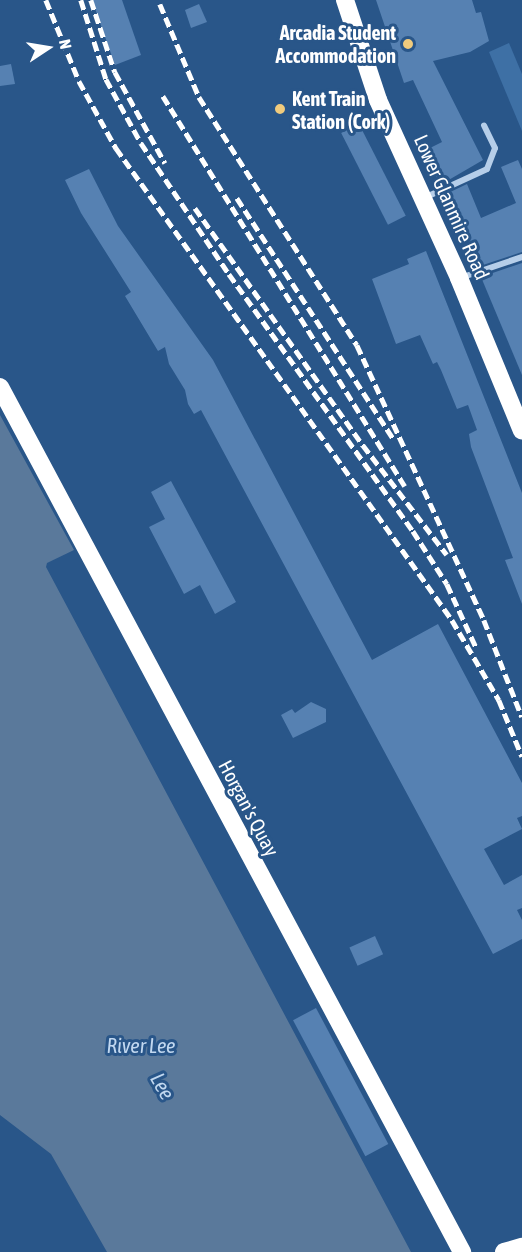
<!DOCTYPE html>
<style>
body{margin:0}
#map{position:relative;width:522px;height:1252px;overflow:hidden;background:#295689;font-family:"Asap Condensed",sans-serif}
div>[style]{position:absolute}
.green>*{inset:0;background:#3e70a5}
.water>*{inset:0;background:#5a799b}
.building>*{inset:0;background:#5681b2;transform-origin:0 0}
.street>*{height:6px;margin:-3px;padding:0 3px;transform-origin:3px;border-radius:3px;background:#b6cee9}
.highway>*{height:18px;margin:-9px;padding:0 9px;transform-origin:9px;border-radius:9px;background:#fff}
.rail>*{height:4.5px;margin-top:-2.25px;transform-origin:0;background:repeating-linear-gradient(90deg,#fff 0 10px,transparent 0 14.5px)}
.dots>*{width:16px;height:16px;translate:-50% -50%;box-sizing:border-box;border:3px solid #295689;border-radius:50%}
span{translate:-50% -50%;white-space:nowrap;text-align:center;line-height:1.15;-webkit-text-stroke:6px #295689;paint-order:stroke}
.poi-label{font-size:20px;color:#fff;font-weight:700}
.right{translate:-100% -50%;text-align:right}
.left{translate:0 -50%;text-align:left}
.street-label{font-size:20px;color:#fff}
.water-label{font-size:21px;color:#c2d8f0;font-style:italic}
.north{position:absolute;left:18px;top:18px;width:60px;height:60px;-webkit-text-stroke:4px #295689;paint-order:stroke;rotate:78deg;font-size:16px;font-weight:700;line-height:24px;text-align:center;color:#fff}
.north::after{content:'';display:block;margin:auto;width:21px;height:27px;background:#fff;clip-path:polygon(50% 0,100% 100%,50% 72%,0 100%)}
</style>
<div id="map">
<div class="green">
<div style="clip-path:polygon(509px 43px,522px 74px,522px 131px,489px 52px)"></div>
</div>
<div class="water">
<div style="clip-path:polygon(0 415px,74px 550px,47px 563px,46px 567px,411px 1252px,107px 1252px,51px 1154px,0 1115px)"></div>
</div>
<div class="building">
<div style="clip-path:polygon(92px 0,122px 0,141px 55px,115px 65px)"></div>
<div style="clip-path:polygon(376px 0,472px 0,476px 13px,481px 12px,489px 41px,470px 52px,433px 61px,483px 160px,440px 185px,424px 151px,442px 142px,413px 80px,404px 83px)"></div>
<div style="clip-path:polygon(199px 4px,207px 22px,191px 28px,185px 10px)"></div>
<div style="clip-path:polygon(11px 64px,15px 84px,0 86px,0 66px)"></div>
<div style="left:359px;top:124px;width:103px;height:20px;rotate:63deg"></div>
<div style="clip-path:polygon(518px 160px,522px 169px,522px 252px,477px 267px,465px 247px,444px 195px,467px 184px,481px 218px,516px 203px,501px 167px)"></div>
<div style="clip-path:polygon(89px 169px,118px 226px,213px 360px,372px 660px,438px 624px,522px 783px,522px 816px,517px 818px,522px 829px,484px 849px,504px 885px,522px 875px,522px 908px,517px 910px,522px 920px,522px 939px,493px 954px,201px 410px,194px 414px,188px 404px,185px 390px,169px 364px,165px 347px,158px 351px,125px 296px,131px 292px,81px 213px,65px 180px)"></div>
<div style="clip-path:polygon(426px 251px,522px 493px,522px 604px,505px 560px,513px 558px,471px 447px,469px 434px,477px 430px,468px 405px,457px 409px,441px 370px,437px 362px,433px 364px,420px 335px,396px 344px,372px 279px,409px 264px,407px 259px)"></div>
<div style="clip-path:polygon(522px 263px,522px 375px,481px 277px)"></div>
<div style="clip-path:polygon(171px 481px,236px 602px,215px 614px,200px 585px,184px 594px,149px 527px,165px 519px,151px 492px)"></div>
<div style="clip-path:polygon(311px 702px,326px 709px,326px 722px,293px 738px,281px 715px,292px 709px,295px 713px)"></div>
<div style="left:375px;top:936px;width:20px;height:28px;rotate:66deg"></div>
<div style="left:316px;top:1008px;width:154px;height:26px;rotate:62deg"></div>
</div>
<div class="street">
<div style="left:424px;top:198px;width:69px;rotate:-24.7deg"></div>
<div style="left:487px;top:169px;width:22px;rotate:-69deg"></div>
<div style="left:495px;top:148px;width:25px;rotate:-116deg"></div>
<div style="left:460px;top:278px;width:65px;rotate:-18.7deg"></div>
</div>
<div class="highway">
<div style="left:345px;top:0;width:105px;rotate:71.7deg"></div>
<div style="left:378px;top:100px;width:196px;rotate:65.5deg"></div>
<div style="left:459px;top:278px;width:165px;rotate:67.6deg"></div>
<div style="left:0;top:387px;width:981px;rotate:61.89deg"></div>
<div style="left:504px;top:1252px;width:19px;rotate:-16deg"></div>
</div>
<div class="rail">
<div style="left:46px;top:0;width:87px;rotate:67.8deg"></div>
<div style="left:79px;top:81px;width:77px;rotate:61.1deg"></div>
<div style="left:116px;top:148px;width:579px;rotate:54.55deg"></div>
<div style="left:452px;top:620px;width:93px;rotate:59.6deg"></div>
<div style="left:499px;top:700px;width:61px;rotate:67.7deg"></div>
<div style="left:81px;top:0;width:83px;rotate:72.4deg"></div>
<div style="left:106px;top:79px;width:73px;rotate:61.3deg"></div>
<div style="left:141px;top:143px;width:158px;rotate:56.1deg"></div>
<div style="left:229px;top:274px;width:316px;rotate:54.4deg"></div>
<div style="left:413px;top:531px;width:63px;rotate:57.3deg"></div>
<div style="left:447px;top:584px;width:69px;rotate:65.3deg"></div>
<div style="left:91px;top:0;width:76px;rotate:71.6deg"></div>
<div style="left:115px;top:72px;width:104px;rotate:61.2deg"></div>
<div style="left:160px;top:4px;width:101px;rotate:67.2deg"></div>
<div style="left:199px;top:97px;width:294px;rotate:57.5deg"></div>
<div style="left:357px;top:345px;width:303px;rotate:65.2deg"></div>
<div style="left:484px;top:620px;width:104px;rotate:68.6deg"></div>
<div style="left:163px;top:96px;width:459px;rotate:58.2deg"></div>
<div style="left:237px;top:198px;width:288px;rotate:57deg"></div>
<div style="left:195px;top:208px;width:291px;rotate:54.7deg"></div>
<div style="left:363px;top:445px;width:138px;rotate:52.6deg"></div>
</div>
<div class="dots">
<div style="left:408px;top:44px;background:#f0cb7d"></div>
<div style="left:280px;top:109px;background:#f0cb7d"></div>
</div>
<div class="poi-label">
<span class="right" style="left:396px;top:44px">Arcadia Student<br>Accommodation</span>
<span class="left" style="left:292px;top:110px">Kent Train<br>Station (Cork)</span>
</div>
<div class="street-label">
<span style="left:452px;top:207px;rotate:66deg">Lower Glanmire Road</span>
<span style="left:249px;top:808px;rotate:62deg">Horgan's Quay</span>
</div>
<div class="water-label">
<span style="left:141px;top:1045px">River Lee</span>
<span style="left:163px;top:1086px;rotate:60deg">Lee</span>
</div>
<div class="north">N</div>
</div>
